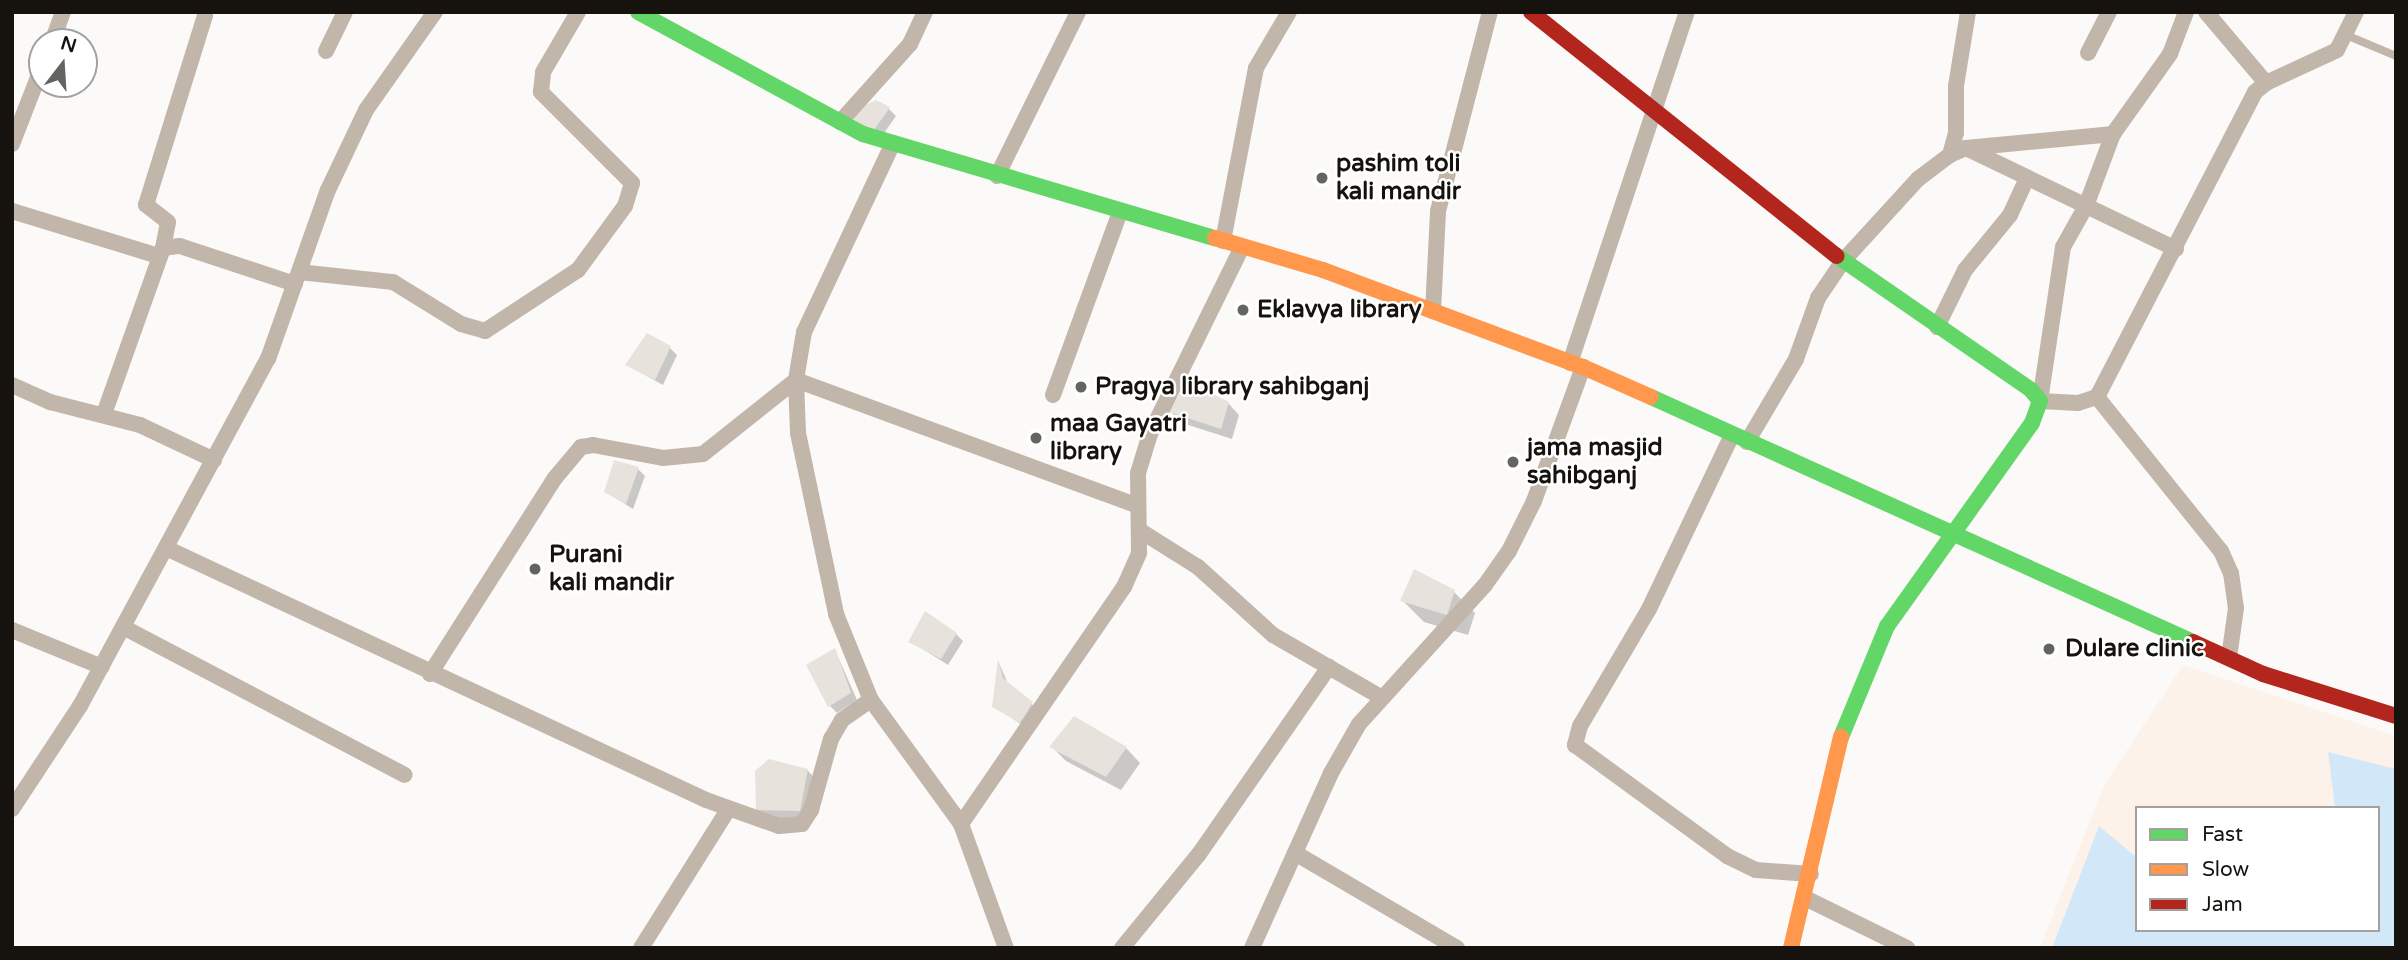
<!DOCTYPE html>
<style>
body{margin:0}
#map{position:relative;width:2408px;height:960px;overflow:hidden;background:#fcfaf8;font-family:"Varela Round",sans-serif}
div>[style]{position:absolute}
.built>*{inset:0;background:#fdf2e9}
.water>*{inset:0;background:#d2e8f9}
.shadow>*{inset:0;background:#0003}
.building>*{inset:0;background:#e8e2dc}
.lane>*{height:8px;margin:-4px;padding:0 4px;transform-origin:4px;border-radius:4px;background:#c2b6aa}
.street>*{height:16px;margin:-8px;padding:0 8px;transform-origin:8px;border-radius:8px;background:#c2b6aa}
.fast>*{height:16px;margin:-8px;padding:0 8px;transform-origin:8px;border-radius:8px;background:#63d668}
.slow>*{height:16px;margin:-8px;padding:0 8px;transform-origin:8px;border-radius:8px;background:#ff974d}
.jam>*{height:16px;margin:-8px;padding:0 8px;transform-origin:8px;border-radius:8px;background:#b3261e}
.dots>*{width:19px;height:19px;translate:-50% -50%;box-sizing:border-box;border:4px solid #fff;border-radius:50%}
span{translate:-50% -50%;white-space:nowrap;text-align:center;line-height:1.15;-webkit-text-stroke:5px #fff;paint-order:stroke}
.poi-label{font-size:24px;color:#16130f;font-weight:700}
.left{translate:0 -50%;text-align:left}
.frame{position:absolute;inset:0;border:14px solid #16130f;pointer-events:none}
.legend{position:absolute;left:2135px;top:806px;width:245px;height:126px;box-sizing:border-box;background:#fff;border:2px solid #a2a19f;margin:0;padding:9px 12px;list-style:none;font-size:21px;color:#16130f}
.legend li{display:flex;align-items:center;gap:14px;height:35px}
.legend b{width:35px;border:2px solid #a2a19f}
.north{position:absolute;left:28px;top:28px;width:70px;height:70px;box-sizing:border-box;background:#fff;border:2px solid #a2a19f;border-radius:50%;rotate:17deg;font-size:19px;font-weight:700;line-height:28px;text-align:center;color:#16130f}
.north::after{content:'';display:block;margin:auto;width:24px;height:32px;background:#666461;clip-path:polygon(50% 0,100% 100%,50% 72%,0 100%)}
</style>
<div id="map">
<div class="built">
<div style="clip-path:polygon(evenodd,2183px 665px,2396px 736px,2396px 948px,2040px 948px,2104px 785px,2183px 665px,2137px 808px,2378px 808px,2378px 930px,2137px 930px,2137px 808px)"></div>
</div>
<div class="water">
<div style="clip-path:polygon(2328px 752px,2396px 769px,2396px 948px,2052px 948px,2099px 826px,2137px 858px,2137px 930px,2378px 930px,2378px 808px,2335px 808px)"></div>
</div>
<div class="shadow">
<div style="clip-path:polygon(889px 109px,896px 116px,878px 142px,851px 114px)"></div>
<div style="clip-path:polygon(670px 348px,677px 355px,663px 385px,627px 365px)"></div>
<div style="clip-path:polygon(1228px 403px,1239px 415px,1232px 439px,1182px 423px,1171px 412px)"></div>
<div style="clip-path:polygon(638px 469px,645px 476px,633px 509px,606px 492px)"></div>
<div style="clip-path:polygon(1453px 591px,1475px 613px,1468px 635px,1424px 622px,1402px 600px)"></div>
<div style="clip-path:polygon(956px 634px,963px 641px,948px 665px,910px 641px)"></div>
<div style="clip-path:polygon(835px 650px,857px 700px,837px 713px,830px 706px)"></div>
<div style="clip-path:polygon(999px 663px,1009px 686px,1039px 710px,1028px 729px,994px 706px)"></div>
<div style="clip-path:polygon(1051px 746px,1126px 748px,1140px 763px,1121px 790px,1066px 761px)"></div>
<div style="clip-path:polygon(807px 770px,818px 781px,811px 821px,768px 820px,757px 809px)"></div>
</div>
<div class="building">
<div style="clip-path:polygon(876px 100px,890px 107px,870px 136px,848px 113px)"></div>
<div style="clip-path:polygon(647px 333px,671px 346px,655px 380px,625px 365px)"></div>
<div style="clip-path:polygon(1187px 381px,1229px 402px,1221px 429px,1169px 412px)"></div>
<div style="clip-path:polygon(614px 460px,639px 467px,626px 504px,604px 492px)"></div>
<div style="clip-path:polygon(1414px 569px,1455px 590px,1447px 615px,1400px 601px)"></div>
<div style="clip-path:polygon(925px 611px,957px 633px,941px 659px,908px 642px)"></div>
<div style="clip-path:polygon(835px 648px,851px 693px,828px 707px,806px 665px)"></div>
<div style="clip-path:polygon(998px 659px,1003px 678px,1033px 702px,1020px 723px,992px 707px)"></div>
<div style="clip-path:polygon(1074px 716px,1127px 747px,1106px 777px,1049px 747px)"></div>
<div style="clip-path:polygon(769px 759px,808px 769px,800px 811px,756px 810px,755px 771px)"></div>
</div>
<div class="lane">
<div style="left:2346px;top:35px;width:54px;rotate:22.8deg"></div>
</div>
<div class="street">
<div style="left:2206px;top:12px;width:93px;rotate:49.8deg"></div>
<div style="left:52px;top:42px;width:32px;rotate:-70deg"></div>
<div style="left:326px;top:51px;width:43px;rotate:-64deg"></div>
<div style="left:2088px;top:53px;width:46px;rotate:-62.9deg"></div>
<div style="left:840px;top:122px;width:105px;rotate:-48.1deg"></div>
<div style="left:910px;top:44px;width:35px;rotate:-65deg"></div>
<div style="left:2113px;top:134px;width:77px;rotate:110.6deg"></div>
<div style="left:2086px;top:206px;width:47px;rotate:119.3deg"></div>
<div style="left:2063px;top:247px;width:156px;rotate:98.5deg"></div>
<div style="left:2040px;top:401px;width:38px;rotate:3deg"></div>
<div style="left:2078px;top:403px;width:20px;rotate:-18deg"></div>
<div style="left:2097px;top:397px;width:343px;rotate:-62.6deg"></div>
<div style="left:2255px;top:92px;width:14px;rotate:-39deg"></div>
<div style="left:2266px;top:83px;width:78px;rotate:-24.9deg"></div>
<div style="left:2337px;top:50px;width:42px;rotate:-63.4deg"></div>
<div style="left:893px;top:143px;width:209px;rotate:115.2deg"></div>
<div style="left:804px;top:332px;width:49px;rotate:99.5deg"></div>
<div style="left:796px;top:380px;width:53px;rotate:87.8deg"></div>
<div style="left:798px;top:433px;width:185px;rotate:78.1deg"></div>
<div style="left:836px;top:614px;width:93px;rotate:67.9deg"></div>
<div style="left:871px;top:700px;width:153px;rotate:54deg"></div>
<div style="left:961px;top:824px;width:132px;rotate:70.1deg"></div>
<div style="left:12px;top:144px;width:83px;rotate:-68.7deg"></div>
<div style="left:1966px;top:148px;width:233px;rotate:25.7deg"></div>
<div style="left:1950px;top:155px;width:23px;rotate:-75deg"></div>
<div style="left:1956px;top:133px;width:47px;rotate:-90deg"></div>
<div style="left:1956px;top:86px;width:75px;rotate:-80.8deg"></div>
<div style="left:997px;top:176px;width:183px;rotate:-63.7deg"></div>
<div style="left:12px;top:211px;width:153px;rotate:17.1deg"></div>
<div style="left:1223px;top:241px;width:176px;rotate:-79.2deg"></div>
<div style="left:1256px;top:68px;width:65px;rotate:-59.5deg"></div>
<div style="left:163px;top:248px;width:26px;rotate:-79deg"></div>
<div style="left:168px;top:222px;width:28px;rotate:-142deg"></div>
<div style="left:146px;top:205px;width:199px;rotate:-72.7deg"></div>
<div style="left:299px;top:272px;width:95px;rotate:6.1deg"></div>
<div style="left:393px;top:282px;width:80px;rotate:31.7deg"></div>
<div style="left:461px;top:324px;width:25px;rotate:16deg"></div>
<div style="left:485px;top:331px;width:111px;rotate:-33.3deg"></div>
<div style="left:578px;top:270px;width:79px;rotate:-53.7deg"></div>
<div style="left:625px;top:206px;width:24px;rotate:-73deg"></div>
<div style="left:632px;top:183px;width:129px;rotate:-135deg"></div>
<div style="left:541px;top:92px;width:20px;rotate:-84deg"></div>
<div style="left:543px;top:72px;width:69px;rotate:-59.7deg"></div>
<div style="left:1433px;top:311px;width:100px;rotate:-87.1deg"></div>
<div style="left:1438px;top:211px;width:206px;rotate:-75.4deg"></div>
<div style="left:1937px;top:327px;width:64px;rotate:-63.8deg"></div>
<div style="left:1965px;top:270px;width:71px;rotate:-50.7deg"></div>
<div style="left:2010px;top:215px;width:41px;rotate:-65.3deg"></div>
<div style="left:1570px;top:363px;width:370px;rotate:-71.6deg"></div>
<div style="left:12px;top:385px;width:42px;rotate:24.1deg"></div>
<div style="left:50px;top:402px;width:93px;rotate:14.3deg"></div>
<div style="left:140px;top:425px;width:82px;rotate:25.3deg"></div>
<div style="left:1053px;top:395px;width:195px;rotate:-69.9deg"></div>
<div style="left:2097px;top:397px;width:198px;rotate:51.2deg"></div>
<div style="left:2221px;top:551px;width:24px;rotate:66deg"></div>
<div style="left:2231px;top:573px;width:35px;rotate:82deg"></div>
<div style="left:2236px;top:608px;width:50px;rotate:98deg"></div>
<div style="left:104px;top:414px;width:176px;rotate:-70.4deg"></div>
<div style="left:163px;top:248px;width:17px;rotate:-7deg"></div>
<div style="left:180px;top:246px;width:121px;rotate:18.3deg"></div>
<div style="left:1732px;top:435px;width:193px;rotate:115.5deg"></div>
<div style="left:1649px;top:609px;width:136px;rotate:120.5deg"></div>
<div style="left:1580px;top:726px;width:20px;rotate:105deg"></div>
<div style="left:1575px;top:745px;width:188px;rotate:36.1deg"></div>
<div style="left:1727px;top:856px;width:32px;rotate:26deg"></div>
<div style="left:1756px;top:870px;width:55px;rotate:4.2deg"></div>
<div style="left:1747px;top:442px;width:96px;rotate:-59.4deg"></div>
<div style="left:1796px;top:359px;width:65px;rotate:-70.2deg"></div>
<div style="left:1818px;top:298px;width:45px;rotate:-56deg"></div>
<div style="left:1843px;top:261px;width:111px;rotate:-47.6deg"></div>
<div style="left:1918px;top:179px;width:40px;rotate:-37deg"></div>
<div style="left:1950px;top:155px;width:17px;rotate:-24deg"></div>
<div style="left:1966px;top:148px;width:148px;rotate:-5.4deg"></div>
<div style="left:2113px;top:134px;width:98px;rotate:-54.5deg"></div>
<div style="left:2170px;top:54px;width:45px;rotate:-69.1deg"></div>
<div style="left:1139px;top:530px;width:70px;rotate:32.1deg"></div>
<div style="left:1198px;top:567px;width:101px;rotate:42.2deg"></div>
<div style="left:1273px;top:635px;width:125px;rotate:29.9deg"></div>
<div style="left:166px;top:548px;width:596px;rotate:25.02deg"></div>
<div style="left:706px;top:800px;width:77px;rotate:19.6deg"></div>
<div style="left:779px;top:826px;width:23px;rotate:-5deg"></div>
<div style="left:802px;top:824px;width:17px;rotate:-57deg"></div>
<div style="left:811px;top:810px;width:74px;rotate:-74.3deg"></div>
<div style="left:831px;top:739px;width:22px;rotate:-60deg"></div>
<div style="left:842px;top:720px;width:35px;rotate:-35deg"></div>
<div style="left:123px;top:627px;width:318px;rotate:27.7deg"></div>
<div style="left:12px;top:630px;width:97px;rotate:22.3deg"></div>
<div style="left:430px;top:674px;width:232px;rotate:-57.5deg"></div>
<div style="left:555px;top:478px;width:40px;rotate:-50deg"></div>
<div style="left:581px;top:447px;width:12px;rotate:-9deg"></div>
<div style="left:593px;top:445px;width:71px;rotate:10.5deg"></div>
<div style="left:663px;top:458px;width:40px;rotate:-5.7deg"></div>
<div style="left:703px;top:454px;width:119px;rotate:-38.5deg"></div>
<div style="left:796px;top:380px;width:364px;rotate:20.2deg"></div>
<div style="left:12px;top:809px;width:123px;rotate:-56.6deg"></div>
<div style="left:80px;top:706px;width:395px;rotate:-61.6deg"></div>
<div style="left:268px;top:359px;width:179px;rotate:-70.5deg"></div>
<div style="left:328px;top:190px;width:89px;rotate:-64.6deg"></div>
<div style="left:366px;top:110px;width:120px;rotate:-54.9deg"></div>
<div style="left:961px;top:824px;width:288px;rotate:-55.5deg"></div>
<div style="left:1124px;top:587px;width:37px;rotate:-66deg"></div>
<div style="left:1139px;top:553px;width:80px;rotate:-90.7deg"></div>
<div style="left:1138px;top:473px;width:41px;rotate:-72.9deg"></div>
<div style="left:1150px;top:434px;width:208px;rotate:-63.8deg"></div>
<div style="left:1295px;top:853px;width:188px;rotate:30.4deg"></div>
<div style="left:1805px;top:898px;width:114px;rotate:26.1deg"></div>
<div style="left:641px;top:948px;width:163px;rotate:-57.8deg"></div>
<div style="left:1122px;top:948px;width:122px;rotate:-50.7deg"></div>
<div style="left:1199px;top:854px;width:228px;rotate:-55.2deg"></div>
<div style="left:1252px;top:948px;width:192px;rotate:-65.7deg"></div>
<div style="left:1331px;top:773px;width:56px;rotate:-60.3deg"></div>
<div style="left:1359px;top:724px;width:188px;rotate:-47.8deg"></div>
<div style="left:1485px;top:585px;width:42px;rotate:-54.8deg"></div>
<div style="left:1509px;top:551px;width:56px;rotate:-63.4deg"></div>
<div style="left:1534px;top:501px;width:143px;rotate:-69.9deg"></div>
</div>
<div class="fast">
<div style="left:638px;top:12px;width:256px;rotate:28.5deg"></div>
<div style="left:863px;top:134px;width:367px;rotate:16.5deg"></div>
<div style="left:1837px;top:256px;width:236px;rotate:34.6deg"></div>
<div style="left:2031px;top:390px;width:14px;rotate:51deg"></div>
<div style="left:2040px;top:401px;width:23px;rotate:110deg"></div>
<div style="left:2032px;top:423px;width:249px;rotate:125.5deg"></div>
<div style="left:1887px;top:626px;width:120px;rotate:112.5deg"></div>
<div style="left:1651px;top:397px;width:595px;rotate:24.32deg"></div>
</div>
<div class="slow">
<div style="left:1215px;top:238px;width:113px;rotate:16.5deg"></div>
<div style="left:1323px;top:270px;width:278px;rotate:20.5deg"></div>
<div style="left:1583px;top:367px;width:74px;rotate:23.8deg"></div>
<div style="left:1791px;top:948px;width:217px;rotate:-76.7deg"></div>
</div>
<div class="jam">
<div style="left:1531px;top:12px;width:391px;rotate:38.6deg"></div>
<div style="left:2193px;top:642px;width:77px;rotate:24.6deg"></div>
<div style="left:2263px;top:674px;width:139px;rotate:17.5deg"></div>
</div>
<div class="dots">
<div style="left:1322px;top:178px;background:#666461"></div>
<div style="left:1243px;top:310px;background:#666461"></div>
<div style="left:1081px;top:387px;background:#666461"></div>
<div style="left:1036px;top:438px;background:#666461"></div>
<div style="left:1513px;top:462px;background:#666461"></div>
<div style="left:535px;top:569px;background:#666461"></div>
<div style="left:2049px;top:649px;background:#666461"></div>
</div>
<div class="poi-label">
<span class="left" style="left:1336px;top:178px">pashim toli<br>kali mandir</span>
<span class="left" style="left:1257px;top:310px">Eklavya library</span>
<span class="left" style="left:1095px;top:387px">Pragya library sahibganj</span>
<span class="left" style="left:1050px;top:438px">maa Gayatri<br>library</span>
<span class="left" style="left:1527px;top:462px">jama masjid<br>sahibganj</span>
<span class="left" style="left:549px;top:569px">Purani<br>kali mandir</span>
<span class="left" style="left:2065px;top:649px">Dulare clinic</span>
</div>
<div class="frame"></div>
<ul class="legend">
<li><b style="height:9px;background:#63d668"></b>Fast</li>
<li><b style="height:9px;background:#ff974d"></b>Slow</li>
<li><b style="height:9px;background:#b3261e"></b>Jam</li>
</ul>
<div class="north">N</div>
</div>
